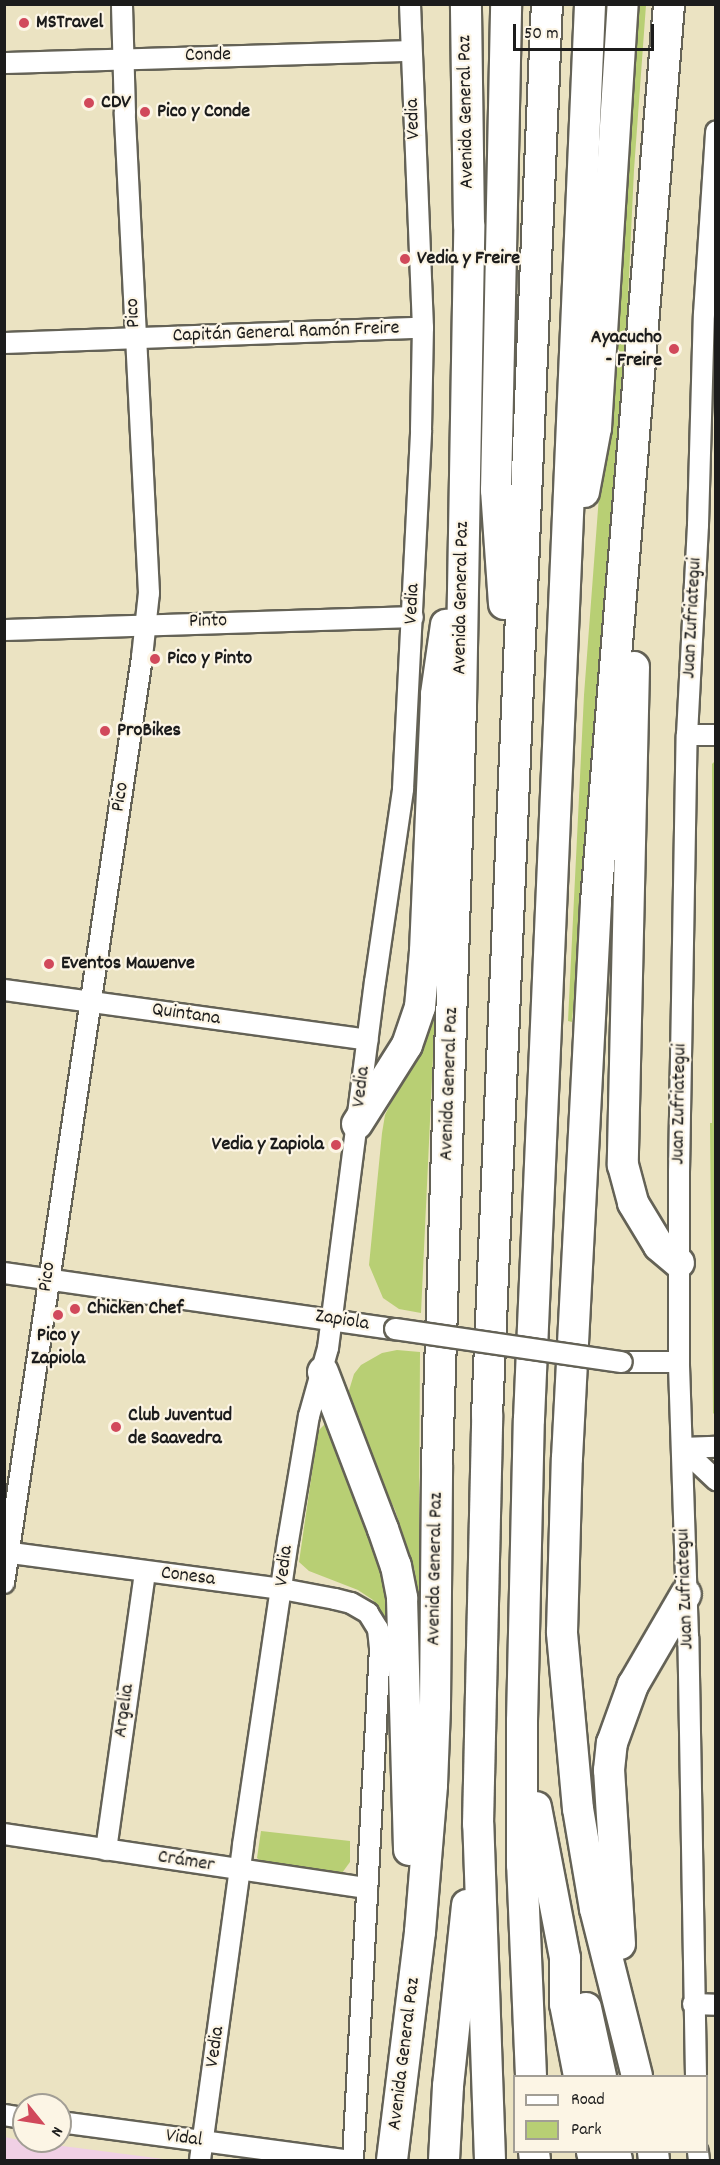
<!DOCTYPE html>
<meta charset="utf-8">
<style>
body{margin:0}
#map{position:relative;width:720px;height:2165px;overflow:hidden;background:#ebe3c2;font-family:Dekko,sans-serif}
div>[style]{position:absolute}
.built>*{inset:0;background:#f0d0e5}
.green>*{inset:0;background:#b8cf74}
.roads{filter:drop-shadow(2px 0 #646256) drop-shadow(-2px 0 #646256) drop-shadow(0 2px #646256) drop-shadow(0 -2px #646256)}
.minor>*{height:20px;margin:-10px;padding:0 10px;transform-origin:10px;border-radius:10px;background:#fff}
.highway>*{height:30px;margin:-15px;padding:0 15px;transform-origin:15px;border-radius:15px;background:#fff}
.bridges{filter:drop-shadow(2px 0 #646256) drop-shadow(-2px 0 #646256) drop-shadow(0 2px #646256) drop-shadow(0 -2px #646256)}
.minor-bridge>*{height:20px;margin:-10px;padding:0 10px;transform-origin:10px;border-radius:10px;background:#fff}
.dots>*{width:16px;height:16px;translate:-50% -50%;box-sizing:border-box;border:3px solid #fcf5e5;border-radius:50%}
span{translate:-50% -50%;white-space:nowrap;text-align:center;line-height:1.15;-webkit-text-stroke:4.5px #fcf5e5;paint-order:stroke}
.poi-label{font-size:20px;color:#1c1c1c;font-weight:700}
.left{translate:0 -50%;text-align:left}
.right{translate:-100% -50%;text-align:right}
.street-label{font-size:20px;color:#1c1c1c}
.frame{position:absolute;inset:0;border:6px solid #1c1c1c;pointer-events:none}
.legend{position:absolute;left:513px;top:2075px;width:195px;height:78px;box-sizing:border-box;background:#fcf5e5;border:2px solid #a29e95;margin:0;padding:8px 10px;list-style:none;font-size:18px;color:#1c1c1c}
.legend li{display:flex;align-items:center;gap:12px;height:30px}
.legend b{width:30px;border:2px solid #a29e95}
.north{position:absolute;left:12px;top:2093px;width:60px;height:60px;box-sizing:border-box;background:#fcf5e5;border:2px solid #a29e95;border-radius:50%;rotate:120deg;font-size:16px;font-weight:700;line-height:24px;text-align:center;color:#1c1c1c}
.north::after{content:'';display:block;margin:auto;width:21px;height:27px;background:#d1495b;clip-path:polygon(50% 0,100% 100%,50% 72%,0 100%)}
.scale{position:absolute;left:513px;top:24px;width:141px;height:27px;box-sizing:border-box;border:3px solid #1c1c1c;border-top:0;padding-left:8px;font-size:18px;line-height:21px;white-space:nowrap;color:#1c1c1c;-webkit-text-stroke:4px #fcf5e5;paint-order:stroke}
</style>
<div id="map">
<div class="built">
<div style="clip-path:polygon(5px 2137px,24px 2141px,171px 2160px,5px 2160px)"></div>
</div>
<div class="green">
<div style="clip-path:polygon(636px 5px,646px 5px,634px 170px,627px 318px,572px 1022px,568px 1021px,584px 695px)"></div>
<div style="clip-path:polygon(447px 758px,421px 1313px,399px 1309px,383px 1298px,369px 1265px,382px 1133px,385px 1115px,406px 1072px)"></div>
<div style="clip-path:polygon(715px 761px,715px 1415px,713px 1413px,710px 1123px,712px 1123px,712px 764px)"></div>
<div style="clip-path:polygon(397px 1350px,420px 1352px,419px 1516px,424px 1734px,421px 1734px,415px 1571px,395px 1510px,348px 1410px,347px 1397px,354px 1374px,361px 1365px,382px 1353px)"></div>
<div style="clip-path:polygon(326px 1423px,352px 1475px,384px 1560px,394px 1630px,373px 1600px,358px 1590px,309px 1571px,299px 1562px,318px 1431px)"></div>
<div style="clip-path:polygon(261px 1831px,350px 1841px,350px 1862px,342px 1873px,265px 1864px,257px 1858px)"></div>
</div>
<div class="roads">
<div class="minor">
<div style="left:4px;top:63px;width:407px;rotate:-1.7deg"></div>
<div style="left:4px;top:343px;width:419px;rotate:-2.1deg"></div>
<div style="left:4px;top:630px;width:409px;rotate:-1.8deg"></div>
<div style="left:687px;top:735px;width:29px"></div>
<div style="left:4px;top:990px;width:367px;rotate:7.8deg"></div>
<div style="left:4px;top:1273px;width:395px;rotate:8.2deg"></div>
<div style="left:622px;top:1362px;width:57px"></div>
<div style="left:682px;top:1448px;width:47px;rotate:43.3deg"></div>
<div style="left:682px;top:1448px;width:34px;rotate:-2deg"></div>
<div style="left:4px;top:1552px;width:280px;rotate:7.6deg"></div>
<div style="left:282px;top:1589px;width:54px;rotate:10.7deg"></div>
<div style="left:335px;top:1599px;width:16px;rotate:14deg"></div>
<div style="left:351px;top:1603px;width:20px;rotate:30deg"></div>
<div style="left:368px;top:1613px;width:19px;rotate:58deg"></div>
<div style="left:378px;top:1629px;width:19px;rotate:84deg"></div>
<div style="left:380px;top:1648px;width:513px;rotate:93.02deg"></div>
<div style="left:4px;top:1583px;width:936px;rotate:-81.52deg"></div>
<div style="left:142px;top:657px;width:64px;rotate:-83.8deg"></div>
<div style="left:149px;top:593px;width:481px;rotate:-92.9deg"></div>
<div style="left:125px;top:113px;width:109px;rotate:-91.6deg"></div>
<div style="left:4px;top:1834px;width:367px;rotate:8.5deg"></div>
<div style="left:106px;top:1850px;width:281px;rotate:-82deg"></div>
<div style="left:693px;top:2004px;width:23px;rotate:2deg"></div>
<div style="left:696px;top:2076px;width:439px;rotate:-91deg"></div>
<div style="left:688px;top:1637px;width:275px;rotate:-91.9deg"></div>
<div style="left:679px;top:1362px;width:190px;rotate:-90deg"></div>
<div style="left:679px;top:1172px;width:437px;rotate:-89deg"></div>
<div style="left:687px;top:735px;width:210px;rotate:-87deg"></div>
<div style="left:698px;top:525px;width:211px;rotate:-88.4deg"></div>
<div style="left:704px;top:314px;width:183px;rotate:-86.2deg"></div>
<div style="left:4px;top:2115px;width:20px;rotate:9deg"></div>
<div style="left:60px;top:2122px;width:286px;rotate:7.6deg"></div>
<div style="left:698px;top:2152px;width:8px;rotate:83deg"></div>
<div style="left:200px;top:2160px;width:318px;rotate:-82.2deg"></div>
<div style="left:243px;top:1845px;width:307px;rotate:-81.6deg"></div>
<div style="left:288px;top:1541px;width:127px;rotate:-80.5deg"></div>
<div style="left:309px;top:1416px;width:71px;rotate:-74.4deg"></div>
<div style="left:328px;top:1348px;width:369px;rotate:-82.7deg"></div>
<div style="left:375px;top:982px;width:195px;rotate:-81.7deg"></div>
<div style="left:403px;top:789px;width:359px;rotate:-87.1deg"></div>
<div style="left:421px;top:430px;width:102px;rotate:-88.9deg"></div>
<div style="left:423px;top:328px;width:324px;rotate:-92.3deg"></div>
</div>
<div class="highway">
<div style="left:584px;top:492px;width:65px;rotate:-79.4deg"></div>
<div style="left:596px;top:428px;width:425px;rotate:-86.4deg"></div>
<div style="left:504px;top:604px;width:114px;rotate:-94deg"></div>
<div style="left:496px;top:490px;width:486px;rotate:-88.8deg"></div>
<div style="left:634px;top:667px;width:498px;rotate:91.3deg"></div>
<div style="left:623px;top:1165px;width:39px;rotate:75deg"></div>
<div style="left:633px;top:1203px;width:50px;rotate:58.8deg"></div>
<div style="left:659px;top:1246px;width:26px;rotate:40deg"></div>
<div style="left:357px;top:1124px;width:93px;rotate:-57.7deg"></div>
<div style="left:407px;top:1045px;width:40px;rotate:-71.1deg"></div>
<div style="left:420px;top:1007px;width:56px;rotate:-84.9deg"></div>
<div style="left:425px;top:951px;width:257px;rotate:-87.5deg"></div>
<div style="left:436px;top:694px;width:70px;rotate:-81.8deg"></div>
<div style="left:323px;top:1372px;width:168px;rotate:69.1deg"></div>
<div style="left:383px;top:1529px;width:39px;rotate:71deg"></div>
<div style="left:396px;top:1566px;width:33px;rotate:79deg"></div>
<div style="left:402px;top:1598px;width:252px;rotate:88.4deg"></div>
<div style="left:536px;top:1807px;width:154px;rotate:79.1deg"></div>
<div style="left:565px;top:1958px;width:46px;rotate:90deg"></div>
<div style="left:565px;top:2004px;width:73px;rotate:79deg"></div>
<div style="left:620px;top:1944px;width:174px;rotate:-93.6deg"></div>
<div style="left:609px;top:1770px;width:27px;rotate:-84deg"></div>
<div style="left:612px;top:1743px;width:62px;rotate:-70.1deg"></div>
<div style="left:633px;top:1685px;width:105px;rotate:-59.8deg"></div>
<div style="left:586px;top:2008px;width:70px;rotate:77.6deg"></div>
<div style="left:531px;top:2076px;width:211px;rotate:-92.4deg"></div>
<div style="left:522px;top:1865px;width:144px;rotate:-90deg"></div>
<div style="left:522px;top:1721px;width:302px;rotate:-88.7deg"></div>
<div style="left:529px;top:1419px;width:1416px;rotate:-87.53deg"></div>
<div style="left:637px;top:2076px;width:172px;rotate:-104.1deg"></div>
<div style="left:595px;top:1909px;width:101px;rotate:-99.6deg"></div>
<div style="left:578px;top:1809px;width:178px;rotate:-95.2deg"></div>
<div style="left:562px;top:1632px;width:174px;rotate:-88.4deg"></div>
<div style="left:567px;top:1458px;width:557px;rotate:-87.01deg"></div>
<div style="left:596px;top:902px;width:901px;rotate:-85.35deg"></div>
<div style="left:534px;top:2152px;width:8px;rotate:83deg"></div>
<div style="left:592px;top:2152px;width:8px;rotate:76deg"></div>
<div style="left:615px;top:2152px;width:8px;rotate:76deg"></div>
<div style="left:653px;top:2152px;width:8px;rotate:83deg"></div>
<div style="left:392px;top:2160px;width:230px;rotate:-83deg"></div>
<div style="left:420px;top:1932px;width:147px;rotate:-85.3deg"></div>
<div style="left:432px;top:1785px;width:79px;rotate:-87.8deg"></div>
<div style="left:435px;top:1706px;width:241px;rotate:-89.5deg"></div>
<div style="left:437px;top:1465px;width:760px;rotate:-88.19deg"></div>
<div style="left:461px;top:705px;width:480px;rotate:-89deg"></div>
<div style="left:469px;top:225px;width:221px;rotate:-90.8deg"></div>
<div style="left:444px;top:2160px;width:74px;rotate:-86.9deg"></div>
<div style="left:448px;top:2086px;width:182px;rotate:-84deg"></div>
<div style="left:490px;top:2160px;width:336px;rotate:-92deg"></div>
<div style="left:478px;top:1824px;width:408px;rotate:-88.7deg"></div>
<div style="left:487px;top:1416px;width:1413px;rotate:-87.57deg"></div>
</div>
</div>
<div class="bridges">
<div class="minor-bridge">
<div style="left:395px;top:1329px;width:229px;rotate:8.3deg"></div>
</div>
</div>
<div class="dots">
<div style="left:24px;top:23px;background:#d1495b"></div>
<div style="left:89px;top:103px;background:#d1495b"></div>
<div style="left:145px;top:112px;background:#d1495b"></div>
<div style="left:405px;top:259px;background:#d1495b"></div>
<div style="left:674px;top:349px;background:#d1495b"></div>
<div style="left:155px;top:659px;background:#d1495b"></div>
<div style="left:105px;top:731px;background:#d1495b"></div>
<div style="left:49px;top:964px;background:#d1495b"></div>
<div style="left:336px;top:1145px;background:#d1495b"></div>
<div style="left:75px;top:1309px;background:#d1495b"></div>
<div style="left:58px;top:1315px;background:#d1495b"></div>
<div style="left:116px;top:1427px;background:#d1495b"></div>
</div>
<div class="poi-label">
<span class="left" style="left:36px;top:23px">MSTravel</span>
<span class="left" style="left:101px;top:103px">CDV</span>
<span class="left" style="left:157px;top:112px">Pico y Conde</span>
<span class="left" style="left:417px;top:259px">Vedia y Freire</span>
<span class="right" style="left:662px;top:350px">Ayacucho<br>- Freire</span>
<span class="left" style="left:167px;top:659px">Pico y Pinto</span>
<span class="left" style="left:117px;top:731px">ProBikes</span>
<span class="left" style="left:61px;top:964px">Eventos Mawenve</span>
<span class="right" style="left:324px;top:1145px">Vedia y Zapiola</span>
<span class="left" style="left:87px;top:1309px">Chicken Chef</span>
<span style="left:58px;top:1348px">Pico y<br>Zapiola</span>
<span class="left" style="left:128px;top:1428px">Club Juventud<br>de Saavedra</span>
</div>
<div class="street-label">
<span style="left:208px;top:56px;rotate:-1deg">Conde</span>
<span style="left:467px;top:112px;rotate:-91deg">Avenida General Paz</span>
<span style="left:414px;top:119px;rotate:-92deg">Vedia</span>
<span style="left:134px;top:313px;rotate:-93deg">Pico</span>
<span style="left:286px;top:333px;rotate:-2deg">Capitán General Ramón Freire</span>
<span style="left:462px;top:598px;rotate:-89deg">Avenida General Paz</span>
<span style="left:413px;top:604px;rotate:-87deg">Vedia</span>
<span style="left:693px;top:618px;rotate:-87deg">Juan Zufriategui</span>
<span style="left:208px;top:622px;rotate:-1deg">Pinto</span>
<span style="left:121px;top:797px;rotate:-81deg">Pico</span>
<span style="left:186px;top:1015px;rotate:8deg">Quintana</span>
<span style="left:450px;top:1084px;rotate:-88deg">Avenida General Paz</span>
<span style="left:362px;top:1087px;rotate:-83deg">Vedia</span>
<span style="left:680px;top:1104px;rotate:-89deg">Juan Zufriategui</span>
<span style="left:48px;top:1277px;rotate:-82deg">Pico</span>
<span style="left:342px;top:1321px;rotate:9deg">Zapiola</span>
<span style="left:285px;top:1566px;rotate:-83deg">Vedia</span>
<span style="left:436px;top:1569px;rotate:-89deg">Avenida General Paz</span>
<span style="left:188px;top:1577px;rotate:7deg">Conesa</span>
<span style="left:686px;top:1589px;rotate:-92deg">Juan Zufriategui</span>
<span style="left:125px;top:1711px;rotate:-82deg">Argelia</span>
<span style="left:186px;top:1862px;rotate:9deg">Crámer</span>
<span style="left:216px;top:2047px;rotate:-82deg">Vedia</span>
<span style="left:405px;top:2054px;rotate:-83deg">Avenida General Paz</span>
<span style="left:184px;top:2139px;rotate:8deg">Vidal</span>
</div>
<div class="frame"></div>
<ul class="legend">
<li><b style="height:8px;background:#fff"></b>Road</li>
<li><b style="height:16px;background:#b8cf74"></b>Park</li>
</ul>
<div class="north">N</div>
<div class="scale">50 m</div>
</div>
